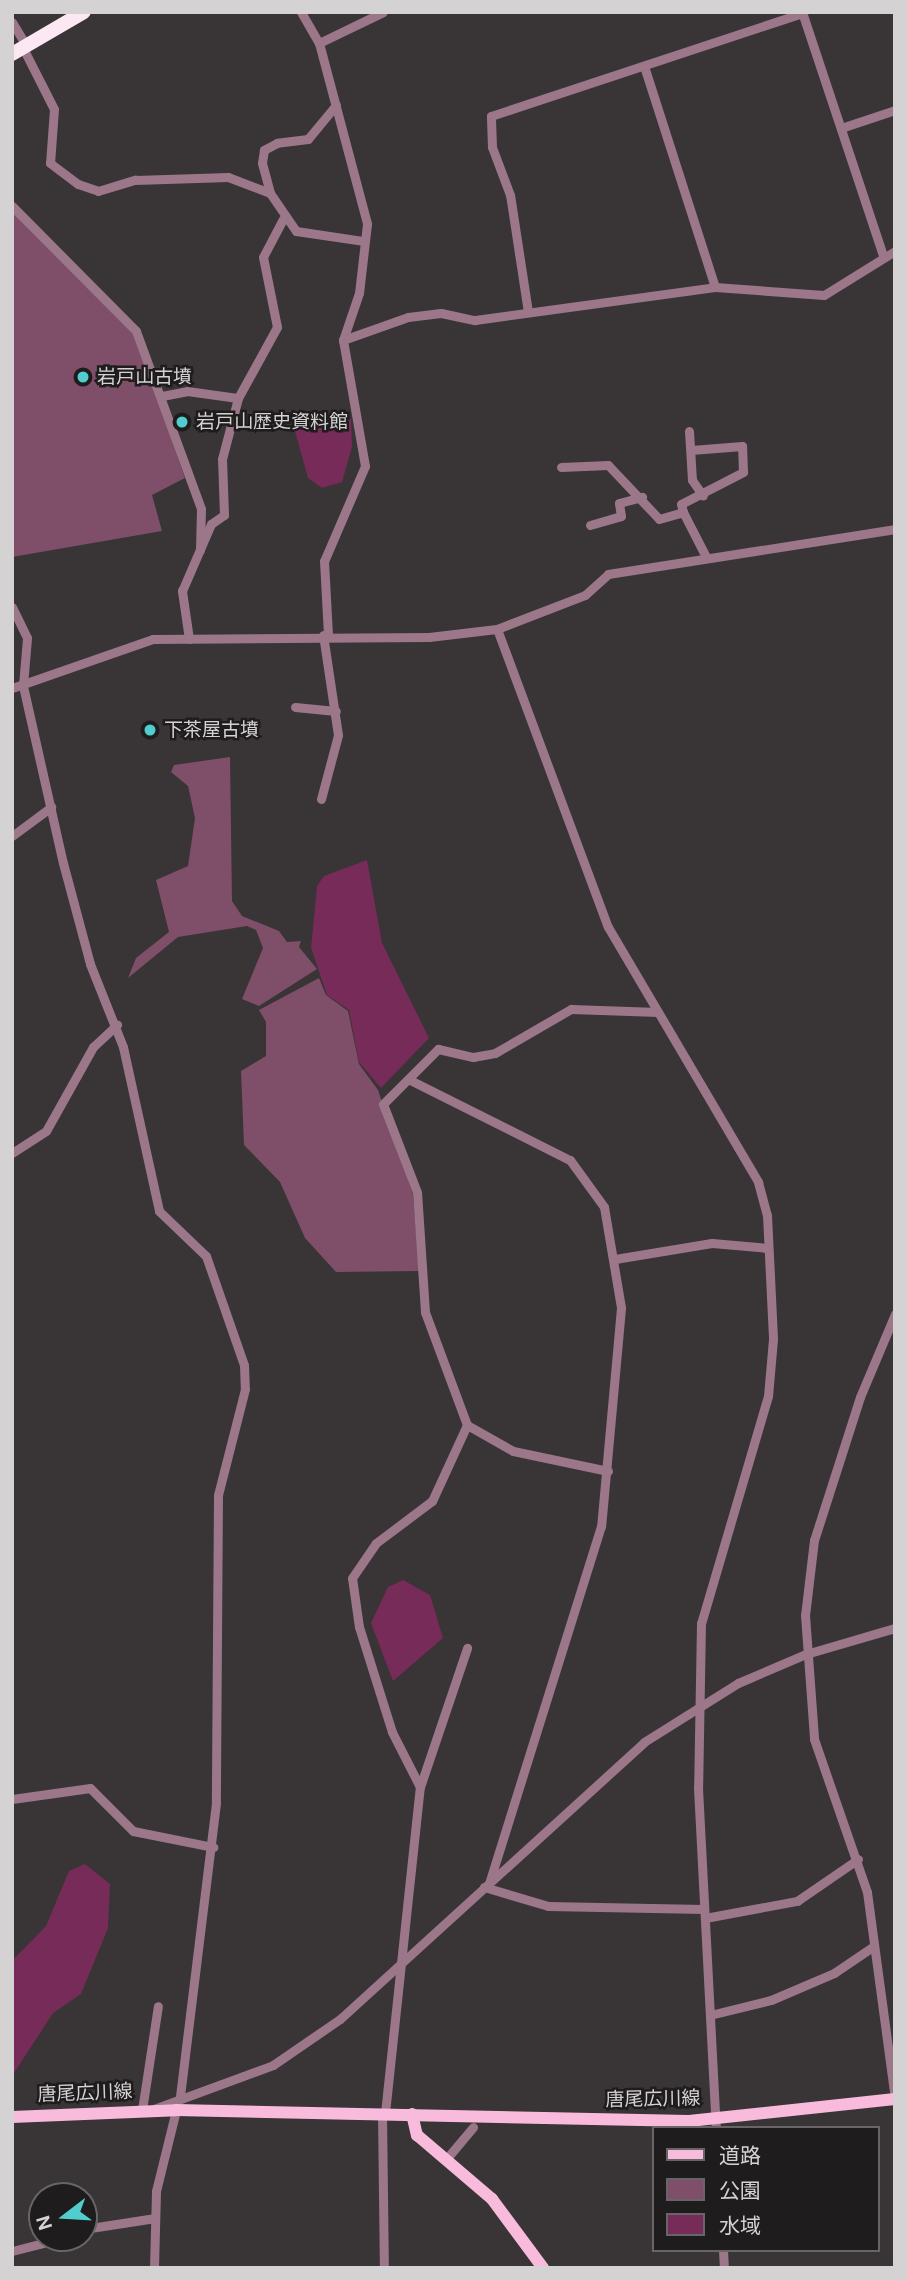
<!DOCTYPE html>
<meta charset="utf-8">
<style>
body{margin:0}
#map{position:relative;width:907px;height:2280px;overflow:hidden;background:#393436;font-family:"DM Sans","Noto Sans JP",sans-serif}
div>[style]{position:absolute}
.green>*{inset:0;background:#7f4e68}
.water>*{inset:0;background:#772b58}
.minor>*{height:9px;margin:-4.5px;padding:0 4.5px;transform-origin:4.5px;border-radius:4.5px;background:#9c7689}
.major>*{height:12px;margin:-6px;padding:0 6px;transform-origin:6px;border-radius:6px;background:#f9bbdb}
.highway>*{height:14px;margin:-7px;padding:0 7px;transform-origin:7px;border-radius:7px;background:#fce8f2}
.dots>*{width:19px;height:19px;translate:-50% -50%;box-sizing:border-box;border:4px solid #1f1c1d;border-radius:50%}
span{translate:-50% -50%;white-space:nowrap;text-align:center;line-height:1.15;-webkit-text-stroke:5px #1f1c1d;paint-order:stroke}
.poi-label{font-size:19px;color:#d5d2d3}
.left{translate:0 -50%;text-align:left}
.street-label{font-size:19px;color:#d5d2d3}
.frame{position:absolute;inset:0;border:14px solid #d5d2d3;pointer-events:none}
.legend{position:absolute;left:652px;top:2126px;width:228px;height:126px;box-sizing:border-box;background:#1f1c1d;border:2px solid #686566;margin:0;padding:9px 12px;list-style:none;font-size:21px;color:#d5d2d3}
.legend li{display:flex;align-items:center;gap:14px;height:35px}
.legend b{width:35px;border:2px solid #686566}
.north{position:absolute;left:28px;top:2182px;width:70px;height:70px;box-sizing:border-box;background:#1f1c1d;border:2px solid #686566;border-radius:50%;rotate:253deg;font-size:19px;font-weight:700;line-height:28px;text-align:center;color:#d5d2d3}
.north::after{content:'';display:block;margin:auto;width:24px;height:32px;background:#52cdcf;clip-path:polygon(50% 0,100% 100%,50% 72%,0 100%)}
</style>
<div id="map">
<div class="green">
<div style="clip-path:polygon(12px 211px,135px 335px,185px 478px,152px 495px,162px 531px,12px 557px)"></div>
<div style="clip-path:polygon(230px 757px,232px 901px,242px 916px,279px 931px,287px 942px,301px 941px,299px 947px,317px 969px,259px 1006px,242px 999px,263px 948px,256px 930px,247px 926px,178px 937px,128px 978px,136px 958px,169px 932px,156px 880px,188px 866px,195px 818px,188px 786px,171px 772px,174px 765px)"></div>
<div style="clip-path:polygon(319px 978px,326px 995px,348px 1011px,359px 1064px,378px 1090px,413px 1194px,419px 1271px,336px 1272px,305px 1238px,280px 1182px,244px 1145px,241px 1071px,266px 1056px,266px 1022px,259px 1010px)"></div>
</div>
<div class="water">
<div style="clip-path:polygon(331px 416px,351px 419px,352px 447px,342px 482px,322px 488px,308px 478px,293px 424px)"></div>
<div style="clip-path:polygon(367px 860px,382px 943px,429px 1038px,381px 1088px,359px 1062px,349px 1010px,327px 995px,311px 948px,317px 886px,324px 876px)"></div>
<div style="clip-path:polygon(403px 1580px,430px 1595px,443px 1638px,393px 1681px,371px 1623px,388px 1587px)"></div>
<div style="clip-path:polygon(85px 1864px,110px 1884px,108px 1928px,81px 1994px,53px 2013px,12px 2076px,12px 1961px,46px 1926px,69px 1871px)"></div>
</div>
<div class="minor">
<div style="left:301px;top:12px;width:36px;rotate:60deg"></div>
<div style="left:319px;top:43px;width:187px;rotate:75.1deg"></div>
<div style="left:367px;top:224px;width:69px;rotate:96.6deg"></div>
<div style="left:359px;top:293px;width:50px;rotate:108.8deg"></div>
<div style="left:343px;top:340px;width:128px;rotate:80.1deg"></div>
<div style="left:365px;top:466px;width:103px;rotate:113.3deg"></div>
<div style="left:324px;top:561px;width:74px;rotate:86.9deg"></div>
<div style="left:802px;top:12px;width:256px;rotate:71.6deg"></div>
<div style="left:12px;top:22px;width:27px;rotate:59deg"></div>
<div style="left:319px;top:43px;width:71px;rotate:-25.8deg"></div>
<div style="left:23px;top:48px;width:68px;rotate:63.1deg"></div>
<div style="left:54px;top:109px;width:54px;rotate:94.2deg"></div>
<div style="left:50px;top:163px;width:35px;rotate:37deg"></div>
<div style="left:78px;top:184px;width:21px;rotate:19deg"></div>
<div style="left:98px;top:191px;width:39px;rotate:-17deg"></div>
<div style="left:135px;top:180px;width:93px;rotate:-1.8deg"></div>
<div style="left:228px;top:177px;width:45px;rotate:20.9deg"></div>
<div style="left:644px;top:66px;width:232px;rotate:72.2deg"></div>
<div style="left:336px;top:105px;width:44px;rotate:129.5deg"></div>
<div style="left:308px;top:139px;width:31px;rotate:173deg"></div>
<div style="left:277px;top:143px;width:15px;rotate:152deg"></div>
<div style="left:264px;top:150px;width:13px;rotate:99deg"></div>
<div style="left:262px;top:163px;width:31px;rotate:75deg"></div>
<div style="left:270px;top:193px;width:46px;rotate:55.6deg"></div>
<div style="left:296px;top:231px;width:69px;rotate:8.4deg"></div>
<div style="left:841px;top:128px;width:57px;rotate:-18.4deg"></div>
<div style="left:12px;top:206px;width:176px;rotate:45.2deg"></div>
<div style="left:136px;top:331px;width:189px;rotate:69.9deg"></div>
<div style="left:201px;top:509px;width:41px;rotate:91.4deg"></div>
<div style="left:528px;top:312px;width:118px;rotate:-98.7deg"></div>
<div style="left:510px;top:195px;width:51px;rotate:-110.6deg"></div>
<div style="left:492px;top:147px;width:31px;rotate:-92deg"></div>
<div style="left:491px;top:116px;width:329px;rotate:-18.3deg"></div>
<div style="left:343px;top:340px;width:69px;rotate:-19.5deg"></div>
<div style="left:408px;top:317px;width:33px;rotate:-7deg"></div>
<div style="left:441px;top:313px;width:35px;rotate:12deg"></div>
<div style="left:475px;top:320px;width:242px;rotate:-7.8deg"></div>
<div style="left:715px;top:287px;width:109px;rotate:4.2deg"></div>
<div style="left:824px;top:295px;width:84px;rotate:-31.8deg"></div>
<div style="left:162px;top:396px;width:25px;rotate:-11deg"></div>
<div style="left:187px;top:391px;width:51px;rotate:7.8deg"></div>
<div style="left:689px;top:431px;width:49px;rotate:86.5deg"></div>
<div style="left:692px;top:480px;width:19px;rotate:55deg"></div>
<div style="left:561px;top:467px;width:47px;rotate:-2.4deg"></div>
<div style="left:608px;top:465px;width:74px;rotate:46.6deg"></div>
<div style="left:659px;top:519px;width:25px;rotate:-16deg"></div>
<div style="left:683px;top:512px;width:51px;rotate:62.9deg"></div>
<div style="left:683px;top:512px;width:8px;rotate:-104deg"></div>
<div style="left:681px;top:504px;width:70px;rotate:-27.3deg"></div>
<div style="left:743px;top:472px;width:26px;rotate:-92deg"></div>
<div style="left:742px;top:446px;width:51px;rotate:175.5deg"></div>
<div style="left:590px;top:525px;width:32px;rotate:-16deg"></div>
<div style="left:621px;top:516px;width:13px;rotate:-99deg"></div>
<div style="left:619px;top:503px;width:24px;rotate:-15deg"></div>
<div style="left:12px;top:607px;width:34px;rotate:64deg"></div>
<div style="left:27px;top:638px;width:48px;rotate:94.8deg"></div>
<div style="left:23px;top:686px;width:181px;rotate:77.3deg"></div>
<div style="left:63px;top:863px;width:105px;rotate:75deg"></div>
<div style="left:90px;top:964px;width:89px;rotate:68.3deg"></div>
<div style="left:123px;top:1047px;width:168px;rotate:77.6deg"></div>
<div style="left:159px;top:1211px;width:65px;rotate:43.8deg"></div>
<div style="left:206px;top:1256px;width:115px;rotate:70.8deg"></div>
<div style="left:244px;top:1365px;width:24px;rotate:88deg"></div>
<div style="left:245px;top:1389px;width:109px;rotate:104.3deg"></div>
<div style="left:218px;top:1495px;width:308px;rotate:90.4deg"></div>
<div style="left:216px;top:1803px;width:296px;rotate:97deg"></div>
<div style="left:497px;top:629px;width:318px;rotate:69.6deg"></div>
<div style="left:608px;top:927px;width:296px;rotate:59.5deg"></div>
<div style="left:758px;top:1182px;width:34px;rotate:75deg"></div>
<div style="left:767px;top:1215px;width:124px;rotate:87.2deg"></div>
<div style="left:773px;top:1339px;width:57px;rotate:95deg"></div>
<div style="left:768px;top:1396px;width:237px;rotate:106.4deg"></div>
<div style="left:701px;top:1623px;width:165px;rotate:91deg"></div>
<div style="left:698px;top:1788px;width:340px;rotate:87deg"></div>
<div style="left:189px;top:639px;width:49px;rotate:-98.3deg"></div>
<div style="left:182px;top:591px;width:73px;rotate:-66.6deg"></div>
<div style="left:211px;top:524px;width:16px;rotate:-35deg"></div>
<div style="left:224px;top:515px;width:56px;rotate:-92deg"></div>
<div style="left:222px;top:459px;width:63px;rotate:-75.3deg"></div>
<div style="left:238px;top:398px;width:81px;rotate:-61.2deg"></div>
<div style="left:277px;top:327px;width:71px;rotate:-101.3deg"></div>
<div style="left:263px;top:257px;width:43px;rotate:-62.2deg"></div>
<div style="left:12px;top:688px;width:149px;rotate:-19.2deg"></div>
<div style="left:153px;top:639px;width:276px;rotate:-0.4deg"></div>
<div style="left:429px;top:637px;width:68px;rotate:-6.7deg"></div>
<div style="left:497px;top:629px;width:94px;rotate:-21.1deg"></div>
<div style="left:585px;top:595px;width:31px;rotate:-42deg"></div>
<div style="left:608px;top:574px;width:291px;rotate:-8.9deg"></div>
<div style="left:295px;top:707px;width:41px;rotate:5.6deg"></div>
<div style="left:321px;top:799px;width:66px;rotate:-75.1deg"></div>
<div style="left:338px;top:735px;width:101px;rotate:-98.5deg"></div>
<div style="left:12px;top:836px;width:49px;rotate:-36.6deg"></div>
<div style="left:410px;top:1080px;width:179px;rotate:26.6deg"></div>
<div style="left:570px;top:1160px;width:58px;rotate:54.1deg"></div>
<div style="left:604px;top:1207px;width:102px;rotate:80.4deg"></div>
<div style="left:621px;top:1308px;width:219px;rotate:95.2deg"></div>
<div style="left:601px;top:1526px;width:372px;rotate:107.4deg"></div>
<div style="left:12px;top:1153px;width:40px;rotate:-32.9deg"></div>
<div style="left:46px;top:1131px;width:96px;rotate:-60.8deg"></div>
<div style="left:93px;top:1047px;width:33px;rotate:-43deg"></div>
<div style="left:615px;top:1259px;width:98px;rotate:-9.4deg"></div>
<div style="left:712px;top:1243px;width:56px;rotate:5.1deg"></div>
<div style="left:895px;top:1314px;width:90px;rotate:112.9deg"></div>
<div style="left:860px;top:1397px;width:150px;rotate:107.8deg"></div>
<div style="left:814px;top:1540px;width:76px;rotate:96.8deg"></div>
<div style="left:805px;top:1615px;width:124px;rotate:85.8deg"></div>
<div style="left:814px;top:1739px;width:162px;rotate:70.9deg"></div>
<div style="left:867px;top:1892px;width:208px;rotate:82.3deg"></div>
<div style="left:608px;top:1471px;width:97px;rotate:-168.1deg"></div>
<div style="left:513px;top:1451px;width:53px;rotate:-150.5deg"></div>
<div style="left:467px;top:1425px;width:121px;rotate:-110.4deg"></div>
<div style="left:425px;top:1312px;width:120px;rotate:-93.8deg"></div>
<div style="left:417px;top:1192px;width:94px;rotate:-111.1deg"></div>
<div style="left:383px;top:1104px;width:78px;rotate:-45deg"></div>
<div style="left:438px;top:1049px;width:36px;rotate:13deg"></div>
<div style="left:473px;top:1057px;width:22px;rotate:-10deg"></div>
<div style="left:495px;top:1053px;width:88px;rotate:-30.1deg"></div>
<div style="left:571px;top:1009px;width:87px;rotate:2deg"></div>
<div style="left:420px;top:1787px;width:147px;rotate:-71.3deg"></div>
<div style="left:12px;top:1799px;width:79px;rotate:-8deg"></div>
<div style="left:90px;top:1788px;width:61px;rotate:45deg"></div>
<div style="left:133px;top:1831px;width:82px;rotate:11.3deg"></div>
<div style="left:484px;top:1887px;width:67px;rotate:16.5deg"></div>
<div style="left:548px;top:1906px;width:156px;rotate:1.1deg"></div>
<div style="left:705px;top:1918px;width:94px;rotate:-10.5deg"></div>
<div style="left:797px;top:1901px;width:74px;rotate:-34.5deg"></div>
<div style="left:710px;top:2015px;width:63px;rotate:-13.8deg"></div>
<div style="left:771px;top:2000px;width:69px;rotate:-23.2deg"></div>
<div style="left:834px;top:1973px;width:45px;rotate:-34deg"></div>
<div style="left:142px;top:2110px;width:105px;rotate:-81.3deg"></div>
<div style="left:151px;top:2110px;width:130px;rotate:-20.2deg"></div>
<div style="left:273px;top:2065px;width:81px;rotate:-34.5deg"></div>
<div style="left:340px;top:2019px;width:411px;rotate:-42.3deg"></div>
<div style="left:644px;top:1742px;width:111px;rotate:-32.1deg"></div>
<div style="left:738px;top:1683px;width:74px;rotate:-23.1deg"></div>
<div style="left:806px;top:1654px;width:93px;rotate:-16.3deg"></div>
<div style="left:382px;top:2113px;width:155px;rotate:89.3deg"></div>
<div style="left:385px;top:2113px;width:328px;rotate:-83.9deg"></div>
<div style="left:420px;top:1787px;width:62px;rotate:-117deg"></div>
<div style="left:392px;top:1732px;width:110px;rotate:-107.4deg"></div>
<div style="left:359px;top:1627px;width:49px;rotate:-98.1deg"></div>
<div style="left:352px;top:1578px;width:42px;rotate:-55.6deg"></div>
<div style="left:376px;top:1543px;width:70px;rotate:-36.9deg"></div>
<div style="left:432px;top:1501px;width:84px;rotate:-65.3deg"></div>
<div style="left:448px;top:2157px;width:39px;rotate:-50deg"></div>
<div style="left:84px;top:2229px;width:72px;rotate:-8.8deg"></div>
<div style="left:723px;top:2250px;width:18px;rotate:87deg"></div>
<div style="left:12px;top:2251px;width:53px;rotate:-14.3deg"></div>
<div style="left:154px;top:2268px;width:77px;rotate:-88.5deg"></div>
<div style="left:156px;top:2191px;width:83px;rotate:-76.1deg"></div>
</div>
<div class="major">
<div style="left:412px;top:2114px;width:22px;rotate:77deg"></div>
<div style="left:417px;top:2135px;width:99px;rotate:40.5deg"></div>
<div style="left:492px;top:2199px;width:86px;rotate:53.5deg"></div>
<div style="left:12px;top:2117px;width:164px;rotate:-2.4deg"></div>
<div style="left:176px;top:2110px;width:513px;rotate:1.23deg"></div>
<div style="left:689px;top:2121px;width:207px;rotate:-6.1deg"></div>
</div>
<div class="highway">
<div style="left:12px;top:54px;width:83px;rotate:-30.3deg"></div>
</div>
<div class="dots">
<div style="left:83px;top:377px;background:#52cdcf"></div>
<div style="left:182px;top:422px;background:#52cdcf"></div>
<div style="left:150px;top:730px;background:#52cdcf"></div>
</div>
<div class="poi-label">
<span class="left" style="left:97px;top:377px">岩戸山古墳</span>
<span class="left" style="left:196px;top:422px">岩戸山歴史資料館</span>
<span class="left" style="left:164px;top:730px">下茶屋古墳</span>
</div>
<div class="street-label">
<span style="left:85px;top:2093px;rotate:-2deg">唐尾広川線</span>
<span style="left:653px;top:2099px;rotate:-1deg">唐尾広川線</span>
</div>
<div class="frame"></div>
<ul class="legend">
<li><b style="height:9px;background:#f9bbdb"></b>道路</li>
<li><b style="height:19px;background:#7f4e68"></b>公園</li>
<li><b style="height:19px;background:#772b58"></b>水域</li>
</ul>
<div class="north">N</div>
</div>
